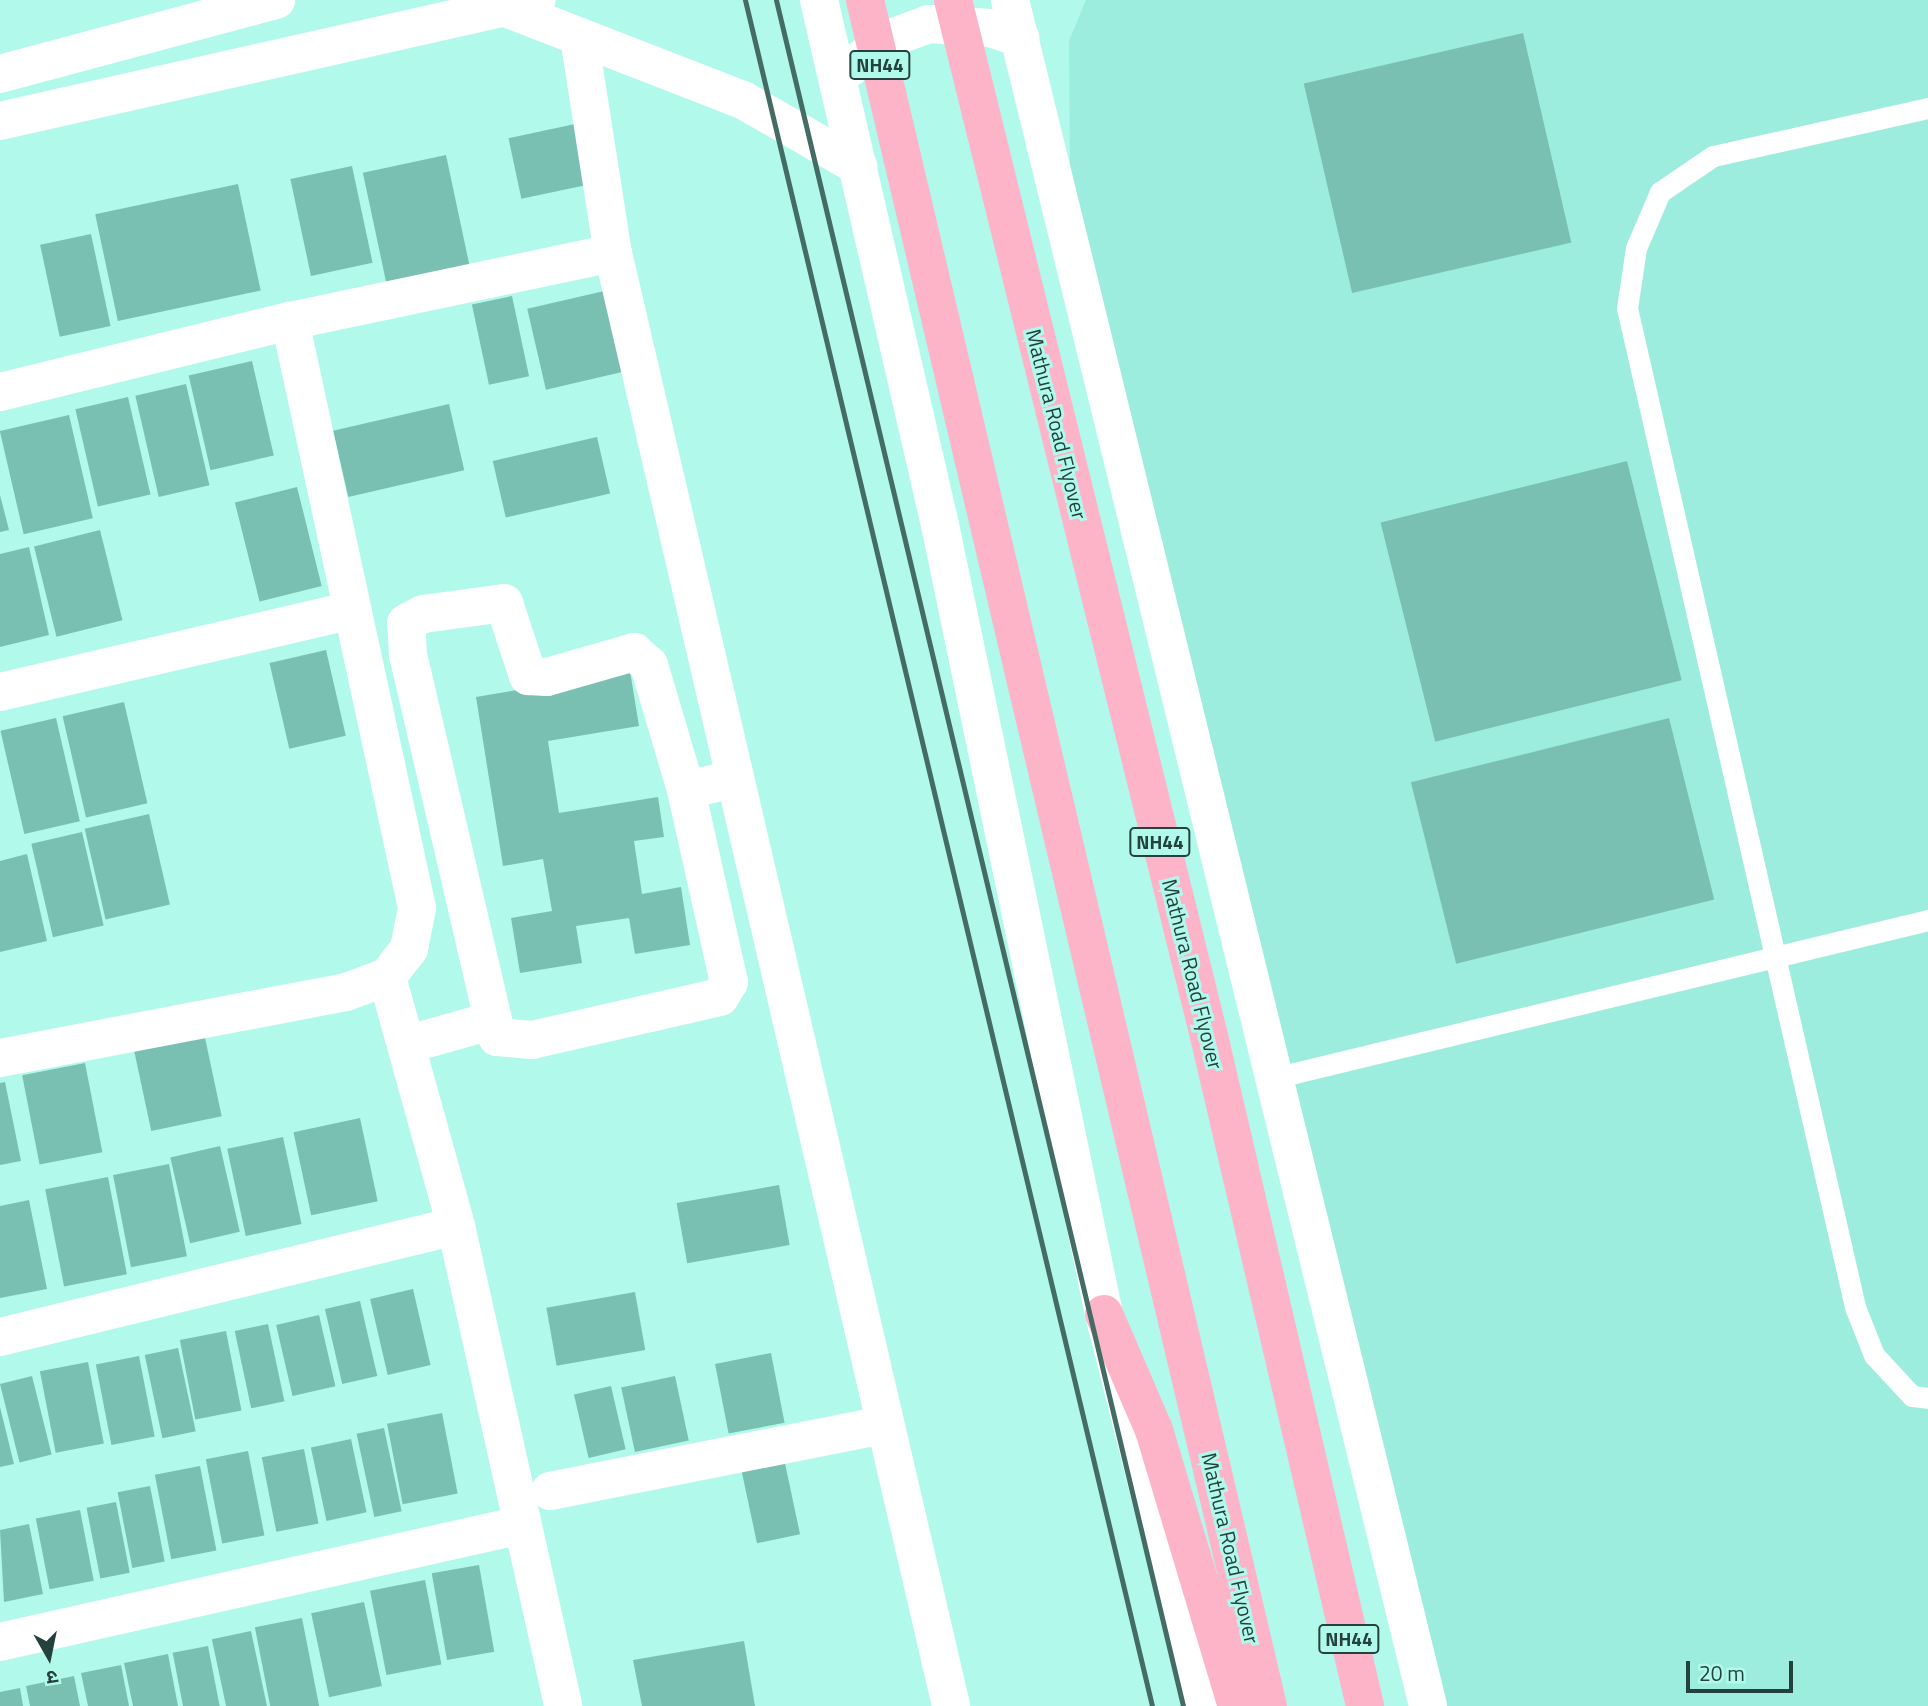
<!DOCTYPE html>
<meta charset="utf-8">
<style>
body{margin:0}
#map{position:relative;width:1928px;height:1706px;overflow:hidden;background:#b1f9eb;font-family:"Titillium Web","Noto Sans Devanagari",sans-serif}
div>[style]{position:absolute}
.built>*{inset:0;background:#9ceddd}
.building>*{inset:0;background:#79c0b3;transform-origin:0 0}
.service>*{height:21px;margin:-10.5px;padding:0 10.5px;transform-origin:10.5px;border-radius:10.5px;background:#fff}
.minor>*{height:38px;margin:-19px;padding:0 19px;transform-origin:19px;border-radius:19px;background:#fff}
.secondary>*{height:38px;margin:-19px;padding:0 19px;transform-origin:19px;border-radius:19px;background:#fff}
.trunk>*{height:38px;margin:-19px;padding:0 19px;transform-origin:19px;border-radius:19px;background:#feb4c8}
.rail>*{height:5px;margin:-2.5px;padding:0 2.5px;transform-origin:2.5px;border-radius:2.5px;background:#446b64}
span{translate:-50% -50%;white-space:nowrap;text-align:center;line-height:1.15;-webkit-text-stroke:6px #b1f9eb;paint-order:stroke}
.shield-label span{padding:2px 5px;background:#b1f9eb;border:2px solid;border-radius:5px;-webkit-text-stroke-width:0}
.shield-label{font-size:19px;color:#24423d;font-weight:700}
.street-label{font-size:21px;color:#24423d}
.north{position:absolute;left:14px;top:1622px;width:70px;height:70px;-webkit-text-stroke:5px #b1f9eb;paint-order:stroke;rotate:171deg;font-size:19px;font-weight:700;line-height:28px;text-align:center;color:#24423d}
.north::after{content:'';display:block;margin:auto;width:24px;height:32px;background:#24423d;clip-path:polygon(50% 0,100% 100%,50% 72%,0 100%)}
.scale{position:absolute;left:1686px;top:1661px;width:107px;height:32px;box-sizing:border-box;border:4px solid #24423d;border-top:0;padding-left:9px;font-size:21px;line-height:24px;white-space:nowrap;color:#24423d;-webkit-text-stroke:5px #b1f9eb;paint-order:stroke}
</style>
<div id="map">
<div class="built">
<div style="clip-path:polygon(1086px 0,1928px 0,1928px 1706px,1430px 1706px,1070px 166px,1069px 41px)"></div>
</div>
<div class="building">
<div style="left:1523px;top:33px;width:215px;height:225px;rotate:77deg"></div>
<div style="left:575px;top:124px;width:62px;height:68px;rotate:78deg"></div>
<div style="left:446px;top:155px;width:114px;height:85px;rotate:78deg"></div>
<div style="left:352px;top:166px;width:99px;height:63px;rotate:78deg"></div>
<div style="left:238px;top:184px;width:109px;height:146px;rotate:78deg"></div>
<div style="left:91px;top:234px;width:94px;height:52px;rotate:78deg"></div>
<div style="left:613px;top:289px;width:83px;height:88px;rotate:77deg"></div>
<div style="left:512px;top:296px;width:82px;height:41px;rotate:78deg"></div>
<div style="left:252px;top:361px;width:97px;height:65px;rotate:77deg"></div>
<div style="left:186px;top:384px;width:104px;height:52px;rotate:77deg"></div>
<div style="left:128px;top:397px;width:100px;height:54px;rotate:77deg"></div>
<div style="left:449px;top:404px;width:68px;height:119px;rotate:77deg"></div>
<div style="left:69px;top:415px;width:106px;height:71px;rotate:77deg"></div>
<div style="left:597px;top:437px;width:58px;height:107px;rotate:77deg"></div>
<div style="left:1627px;top:461px;width:226px;height:254px;rotate:76deg"></div>
<div style="left:297px;top:487px;width:102px;height:64px;rotate:76deg"></div>
<div style="clip-path:polygon(0 495px,9px 530px,0 532px)"></div>
<div style="left:100px;top:530px;width:93px;height:68px;rotate:76deg"></div>
<div style="clip-path:polygon(29px 547px,49px 635px,0 647px,0 554px)"></div>
<div style="left:326px;top:650px;width:88px;height:58px;rotate:77deg"></div>
<div style="clip-path:polygon(630px 671px,639px 726px,548px 741px,559px 813px,658px 797px,664px 837px,634px 841px,642px 894px,681px 887px,690px 945px,635px 954px,629px 918px,576px 926px,582px 963px,520px 973px,511px 918px,552px 911px,543px 859px,503px 866px,476px 697px)"></div>
<div style="left:124px;top:702px;width:104px;height:63px;rotate:77deg"></div>
<div style="left:56px;top:718px;width:106px;height:57px;rotate:77deg"></div>
<div style="left:1669px;top:718px;width:187px;height:266px;rotate:76deg"></div>
<div style="left:149px;top:814px;width:93px;height:66px;rotate:77deg"></div>
<div style="left:82px;top:832px;width:96px;height:52px;rotate:77deg"></div>
<div style="clip-path:polygon(27px 854px,47px 941px,0 952px,0 861px)"></div>
<div style="left:204px;top:1033px;width:85px;height:72px;rotate:78deg"></div>
<div style="left:85px;top:1063px;width:91px;height:64px;rotate:79deg"></div>
<div style="clip-path:polygon(5px 1082px,21px 1161px,0 1165px,0 1083px)"></div>
<div style="left:360px;top:1118px;width:85px;height:68px;rotate:78deg"></div>
<div style="left:283px;top:1137px;width:89px;height:57px;rotate:78deg"></div>
<div style="left:220px;top:1146px;width:88px;height:51px;rotate:77deg"></div>
<div style="left:169px;top:1164px;width:94px;height:57px;rotate:79deg"></div>
<div style="left:108px;top:1177px;width:99px;height:64px;rotate:79deg"></div>
<div style="left:779px;top:1185px;width:61px;height:104px;rotate:80deg"></div>
<div style="clip-path:polygon(29px 1200px,47px 1289px,0 1298px,0 1206px)"></div>
<div style="left:413px;top:1289px;width:78px;height:44px;rotate:77deg"></div>
<div style="left:635px;top:1292px;width:59px;height:90px;rotate:80deg"></div>
<div style="left:360px;top:1301px;width:77px;height:36px;rotate:77deg"></div>
<div style="left:319px;top:1315px;width:73px;height:44px;rotate:77deg"></div>
<div style="left:268px;top:1324px;width:79px;height:34px;rotate:78deg"></div>
<div style="left:226px;top:1331px;width:81px;height:47px;rotate:79deg"></div>
<div style="left:178px;top:1348px;width:85px;height:34px;rotate:78deg"></div>
<div style="left:771px;top:1353px;width:71px;height:57px;rotate:79deg"></div>
<div style="left:139px;top:1356px;width:82px;height:44px;rotate:79deg"></div>
<div style="left:88px;top:1362px;width:83px;height:49px;rotate:79deg"></div>
<div style="left:32px;top:1376px;width:81px;height:33px;rotate:76deg"></div>
<div style="left:675px;top:1376px;width:66px;height:55px;rotate:78deg"></div>
<div style="left:611px;top:1386px;width:65px;height:38px;rotate:77deg"></div>
<div style="clip-path:polygon(0 1407px,14px 1464px,0 1467px)"></div>
<div style="left:442px;top:1413px;width:82px;height:56px;rotate:79deg"></div>
<div style="left:384px;top:1428px;width:85px;height:28px;rotate:78deg"></div>
<div style="left:351px;top:1439px;width:75px;height:41px;rotate:78deg"></div>
<div style="left:304px;top:1449px;width:76px;height:43px;rotate:79deg"></div>
<div style="left:248px;top:1451px;width:86px;height:43px;rotate:79deg"></div>
<div style="left:783px;top:1454px;width:82px;height:44px;rotate:78deg"></div>
<div style="left:200px;top:1466px;width:86px;height:46px;rotate:79deg"></div>
<div style="left:150px;top:1486px;width:77px;height:33px;rotate:79deg"></div>
<div style="left:116px;top:1502px;width:72px;height:30px;rotate:79deg"></div>
<div style="left:80px;top:1510px;width:72px;height:45px;rotate:79deg"></div>
<div style="clip-path:polygon(29px 1524px,43px 1594px,4px 1602px,0 1530px)"></div>
<div style="left:479px;top:1565px;width:88px;height:48px;rotate:80deg"></div>
<div style="left:425px;top:1580px;width:86px;height:56px;rotate:79deg"></div>
<div style="left:364px;top:1602px;width:86px;height:54px;rotate:78deg"></div>
<div style="left:302px;top:1618px;width:90px;height:48px;rotate:79deg"></div>
<div style="left:251px;top:1631px;width:77px;height:40px;rotate:78deg"></div>
<div style="clip-path:polygon(744px 1641px,755px 1706px,642px 1706px,633px 1660px)"></div>
<div style="left:208px;top:1646px;width:61px;height:36px;rotate:79deg"></div>
<div style="clip-path:polygon(168px 1654px,178px 1706px,133px 1706px,124px 1663px)"></div>
<div style="clip-path:polygon(121px 1665px,129px 1706px,88px 1706px,81px 1673px)"></div>
<div style="clip-path:polygon(74px 1676px,80px 1706px,30px 1706px,26px 1686px)"></div>
<div style="clip-path:polygon(20px 1688px,23px 1706px,0 1706px,0 1692px)"></div>
</div>
<div class="service">
<div style="left:1928px;top:108px;width:220px;rotate:167.4deg"></div>
<div style="left:1713px;top:156px;width:64px;rotate:145.8deg"></div>
<div style="left:1660px;top:192px;width:61px;rotate:113.2deg"></div>
<div style="left:1636px;top:248px;width:61px;rotate:98.5deg"></div>
<div style="left:1627px;top:308px;width:1025px;rotate:77.14deg"></div>
<div style="left:1855px;top:1307px;width:52px;rotate:68.4deg"></div>
<div style="left:1874px;top:1355px;width:56px;rotate:47.2deg"></div>
<div style="left:1912px;top:1396px;width:16px;rotate:7deg"></div>
<div style="left:1278px;top:1077px;width:669px;rotate:-13.58deg"></div>
</div>
<div class="minor">
<div style="left:579px;top:37px;width:219px;rotate:81.1deg"></div>
<div style="left:613px;top:253px;width:1492px;rotate:76.9deg"></div>
<div style="left:0;top:392px;width:299px;rotate:-13.8deg"></div>
<div style="left:290px;top:321px;width:330px;rotate:-11.9deg"></div>
<div style="left:0;top:692px;width:362px;rotate:-13.1deg"></div>
<div style="left:686px;top:790px;width:197px;rotate:77.4deg"></div>
<div style="left:729px;top:982px;width:17px;rotate:121deg"></div>
<div style="left:720px;top:997px;width:193px;rotate:167.1deg"></div>
<div style="left:532px;top:1040px;width:35px;rotate:-175deg"></div>
<div style="left:497px;top:1037px;width:391px;rotate:-103.1deg"></div>
<div style="left:408px;top:656px;width:33px;rotate:-93deg"></div>
<div style="left:406px;top:623px;width:19px;rotate:-28deg"></div>
<div style="left:423px;top:614px;width:82px;rotate:-7.7deg"></div>
<div style="left:504px;top:603px;width:77px;rotate:71.8deg"></div>
<div style="left:528px;top:676px;width:19px;rotate:3deg"></div>
<div style="left:547px;top:677px;width:91px;rotate:-16deg"></div>
<div style="left:634px;top:652px;width:20px;rotate:41deg"></div>
<div style="left:649px;top:665px;width:130px;rotate:73.5deg"></div>
<div style="left:686px;top:790px;width:49px;rotate:-12.9deg"></div>
<div style="left:387px;top:977px;width:258px;rotate:74.5deg"></div>
<div style="left:456px;top:1226px;width:492px;rotate:77.4deg"></div>
<div style="left:409px;top:1044px;width:85px;rotate:-15.7deg"></div>
<div style="left:0;top:1058px;width:352px;rotate:-10.8deg"></div>
<div style="left:346px;top:992px;width:44px;rotate:-20.1deg"></div>
<div style="left:387px;top:977px;width:36px;rotate:-52deg"></div>
<div style="left:409px;top:949px;width:42px;rotate:-79deg"></div>
<div style="left:417px;top:908px;width:601px;rotate:-102.21deg"></div>
<div style="left:0;top:1337px;width:469px;rotate:-13.7deg"></div>
<div style="left:550px;top:1491px;width:339px;rotate:-11.2deg"></div>
<div style="left:0;top:1642px;width:534px;rotate:-12.66deg"></div>
</div>
<div class="secondary">
<div style="left:819px;top:0;width:539px;rotate:77.02deg"></div>
<div style="left:940px;top:525px;width:806px;rotate:78.26deg"></div>
<div style="left:1104px;top:1314px;width:404px;rotate:75.8deg"></div>
<div style="left:1010px;top:0;width:1756px;rotate:76.23deg"></div>
<div style="left:503px;top:7px;width:257px;rotate:21.2deg"></div>
<div style="left:743px;top:100px;width:133px;rotate:29.9deg"></div>
<div style="left:851px;top:67px;width:46px;rotate:-37.1deg"></div>
<div style="left:888px;top:39px;width:44px;rotate:-20.1deg"></div>
<div style="left:929px;top:24px;width:61px;rotate:3.8deg"></div>
<div style="left:990px;top:28px;width:32px;rotate:18deg"></div>
<div style="left:0;top:74px;width:286px;rotate:-15deg"></div>
<div style="left:0;top:121px;width:550px;rotate:-12.7deg"></div>
</div>
<div class="trunk">
<div style="left:865px;top:0;width:1753px;rotate:76.71deg"></div>
<div style="left:953px;top:0;width:1067px;rotate:76.12deg"></div>
<div style="left:1209px;top:1036px;width:688px;rotate:76.89deg"></div>
<div style="left:1104px;top:1314px;width:126px;rotate:66.7deg"></div>
<div style="left:1154px;top:1430px;width:288px;rotate:73.3deg"></div>
</div>
<div class="rail">
<div style="left:745px;top:0;width:1754px;rotate:76.58deg"></div>
<div style="left:776px;top:0;width:1754px;rotate:76.58deg"></div>
</div>
<div class="shield-label">
<span style="left:880px;top:65px">NH44</span>
<span style="left:1160px;top:842px">NH44</span>
<span style="left:1349px;top:1639px">NH44</span>
</div>
<div class="street-label">
<span style="left:1057px;top:424px;rotate:76deg">Mathura Road Flyover</span>
<span style="left:1193px;top:974px;rotate:76deg">Mathura Road Flyover</span>
<span style="left:1231px;top:1548px;rotate:77deg">Mathura Road Flyover</span>
</div>
<div class="north">उ</div>
<div class="scale">20 m</div>
</div>
